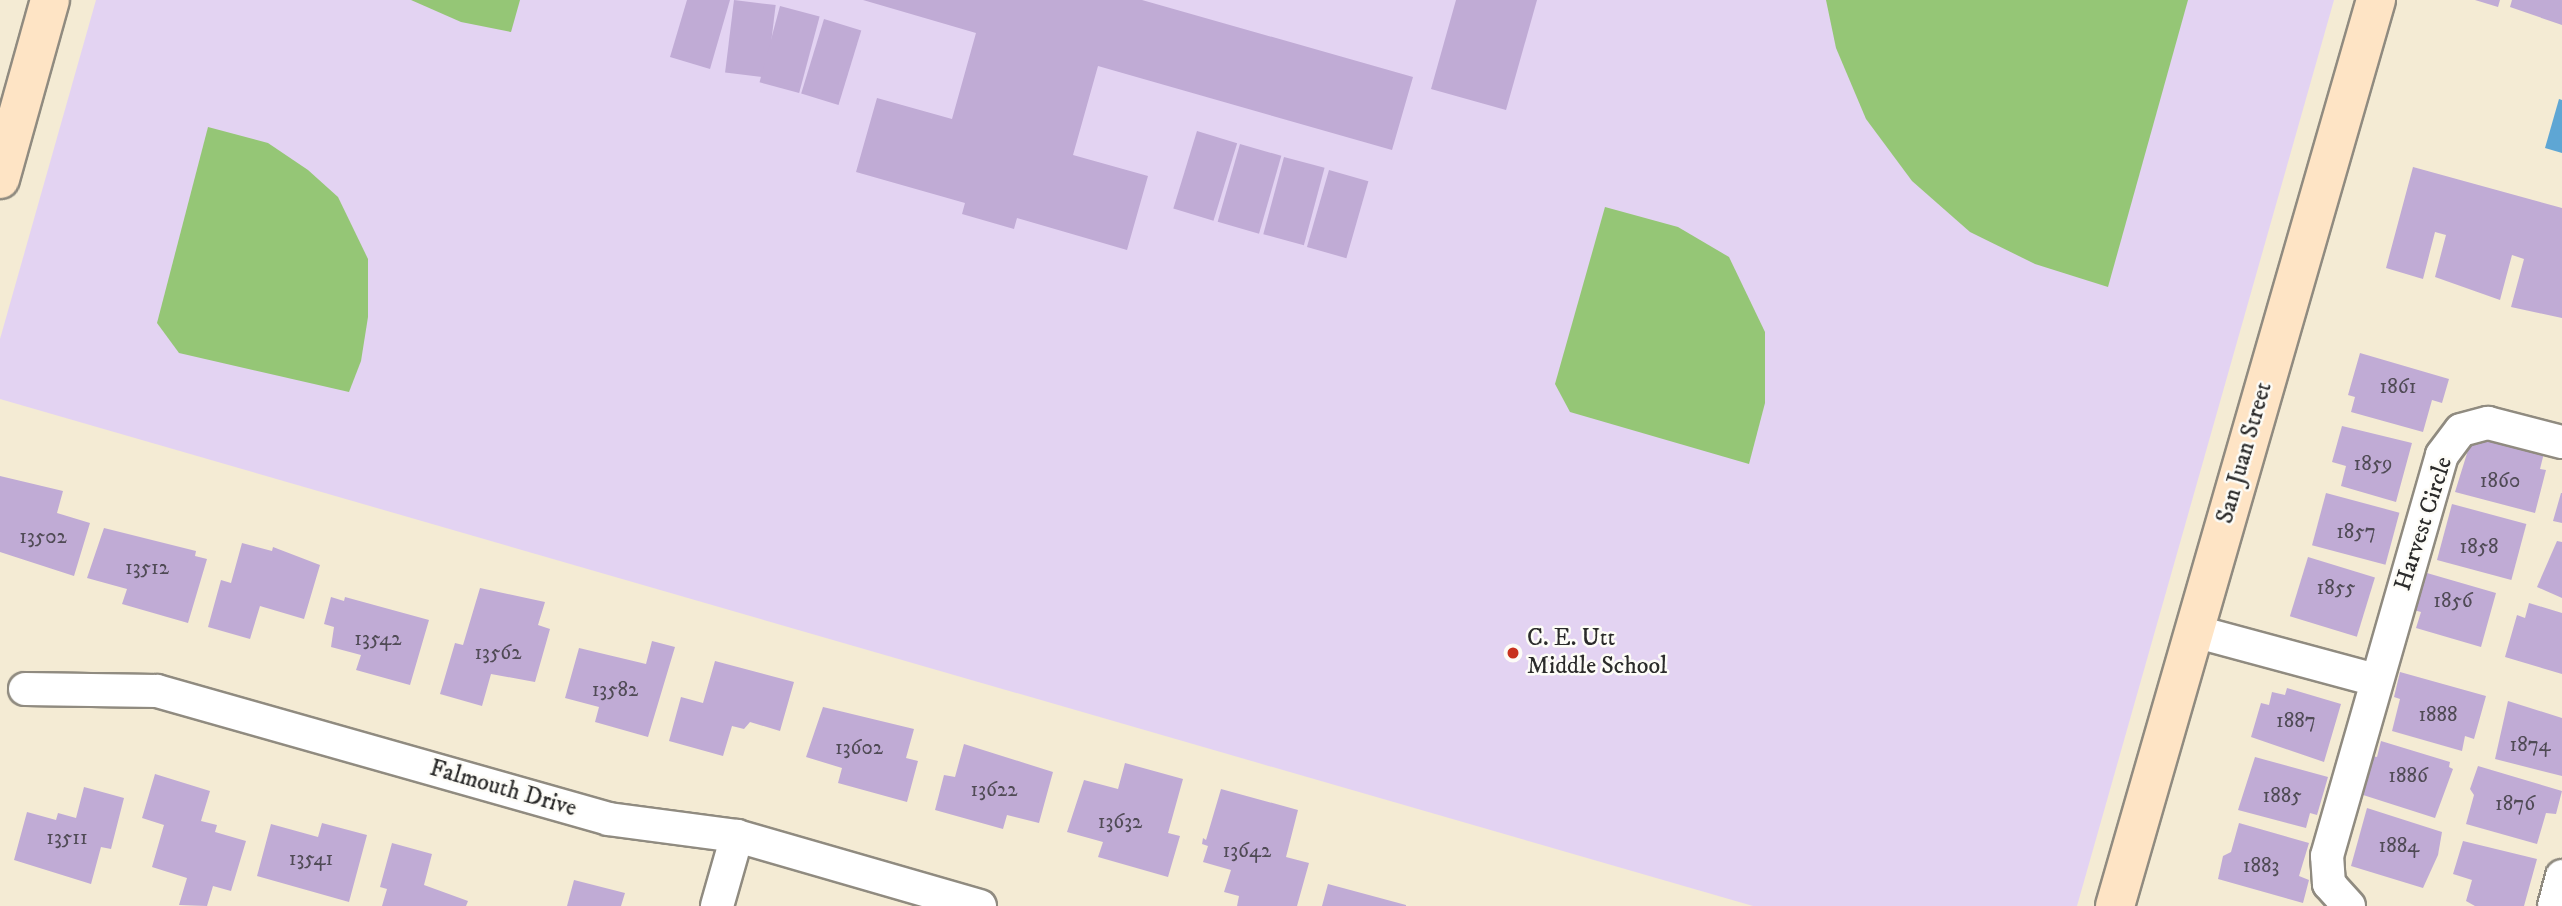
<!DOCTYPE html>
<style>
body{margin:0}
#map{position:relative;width:2562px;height:906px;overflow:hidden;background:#f4ebd4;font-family:"IM FELL DW Pica",serif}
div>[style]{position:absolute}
.built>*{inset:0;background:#e3d3f2}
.green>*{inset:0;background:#95c676}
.water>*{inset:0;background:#5ea6d4}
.building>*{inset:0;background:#c0abd5;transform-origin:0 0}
.roads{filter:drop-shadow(2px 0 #908b80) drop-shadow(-2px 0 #908b80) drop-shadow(0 2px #908b80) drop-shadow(0 -2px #908b80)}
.minor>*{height:32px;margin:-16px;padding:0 16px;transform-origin:16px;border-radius:16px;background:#fff}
.secondary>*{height:38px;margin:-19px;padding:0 19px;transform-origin:19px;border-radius:19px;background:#fee4c5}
.dots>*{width:19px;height:19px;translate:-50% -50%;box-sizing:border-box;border:4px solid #fdfcf7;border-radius:50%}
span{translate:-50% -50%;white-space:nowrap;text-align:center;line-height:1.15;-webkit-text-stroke:5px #fdfcf7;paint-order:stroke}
.number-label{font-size:21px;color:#504b56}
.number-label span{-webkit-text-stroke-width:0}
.street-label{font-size:24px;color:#2b2b2b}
.poi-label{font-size:24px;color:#2b2b2b}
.left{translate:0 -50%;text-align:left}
</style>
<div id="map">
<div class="built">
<div style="clip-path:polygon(96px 0,2334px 0,2077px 906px,1753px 906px,0 399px,0 339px)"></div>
</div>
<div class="green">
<div style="clip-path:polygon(411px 0,520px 0,511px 32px,461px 22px)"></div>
<div style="clip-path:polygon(1826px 0,2188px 0,2108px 287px,2035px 264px,1970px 232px,1912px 181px,1866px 119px,1836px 48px)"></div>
<div style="clip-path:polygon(208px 127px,268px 143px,308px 170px,338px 197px,368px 259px,368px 317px,361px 361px,349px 392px,179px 353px,157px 323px)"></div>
<div style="clip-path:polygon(1605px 207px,1678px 227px,1729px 257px,1765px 332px,1765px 403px,1749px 464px,1570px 412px,1555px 384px)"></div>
</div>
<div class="water">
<div style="clip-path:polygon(2559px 99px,2562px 100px,2562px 153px,2545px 148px)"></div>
</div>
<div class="building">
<div style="clip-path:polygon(687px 0,730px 0,710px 69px,670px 57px)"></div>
<div style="left:734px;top:0;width:42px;height:73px;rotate:7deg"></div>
<div style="clip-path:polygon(863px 0,1142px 0,1413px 77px,1392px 150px,1098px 66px,1073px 155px,1148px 176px,1127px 250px,1017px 218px,1014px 229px,962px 214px,965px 203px,856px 172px,877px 98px,952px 119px,976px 33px)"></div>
<div style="clip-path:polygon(1456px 0,1537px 0,1506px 110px,1431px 89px)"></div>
<div style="clip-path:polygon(2475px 0,2500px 0,2498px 7px)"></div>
<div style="clip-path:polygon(2512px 0,2562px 0,2562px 25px,2510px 7px)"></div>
<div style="left:780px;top:6px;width:41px;height:79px;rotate:15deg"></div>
<div style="left:824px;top:19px;width:39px;height:78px;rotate:17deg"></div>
<div style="left:1197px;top:131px;width:42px;height:81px;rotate:17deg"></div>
<div style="left:1240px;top:144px;width:43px;height:81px;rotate:16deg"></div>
<div style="left:1284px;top:157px;width:42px;height:80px;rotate:15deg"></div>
<div style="clip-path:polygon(2413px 167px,2562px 208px,2562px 318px,2511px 307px,2524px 259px,2512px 255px,2500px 300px,2435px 277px,2446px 235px,2435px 232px,2423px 279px,2386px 268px)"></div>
<div style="left:1329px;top:170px;width:41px;height:80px;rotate:16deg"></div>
<div style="clip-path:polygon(2360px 353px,2449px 379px,2442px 403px,2432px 400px,2423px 432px,2351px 412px,2355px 397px,2348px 395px)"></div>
<div style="clip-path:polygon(2342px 426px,2412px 443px,2396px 502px,2341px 486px,2346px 466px,2332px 462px)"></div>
<div style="clip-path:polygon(2473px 434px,2544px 453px,2540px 469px,2546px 470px,2535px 513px,2455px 492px)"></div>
<div style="clip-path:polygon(0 476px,63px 491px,57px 513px,90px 523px,74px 576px,0 552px)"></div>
<div style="left:2326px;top:493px;width:76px;height:54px;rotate:15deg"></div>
<div style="clip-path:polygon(2561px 493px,2562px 493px,2562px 523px,2553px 521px)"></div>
<div style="left:2452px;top:504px;width:77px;height:58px;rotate:15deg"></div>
<div style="clip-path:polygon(104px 528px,196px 551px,195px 556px,207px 559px,188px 623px,122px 604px,127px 589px,87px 578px)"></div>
<div style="clip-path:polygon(2557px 541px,2562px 542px,2562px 598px,2537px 587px)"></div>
<div style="clip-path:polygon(242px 543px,272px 551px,273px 547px,320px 565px,304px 619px,260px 606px,250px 639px,208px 627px,221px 580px,231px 583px)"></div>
<div style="left:2308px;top:557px;width:70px;height:62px;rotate:17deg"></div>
<div style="clip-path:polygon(2420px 571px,2496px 593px,2481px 647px,2416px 628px,2421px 612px,2410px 609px)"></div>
<div style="clip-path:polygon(480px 588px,545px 602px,538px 625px,550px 629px,535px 682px,491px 674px,482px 706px,440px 694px,455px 643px,463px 645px)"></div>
<div style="clip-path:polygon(331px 597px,344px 601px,345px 597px,429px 620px,410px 685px,356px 670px,361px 655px,331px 647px,334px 627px,324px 624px)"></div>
<div style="clip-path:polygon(2529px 603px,2562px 613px,2562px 674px,2505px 657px,2517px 615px,2525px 618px)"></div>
<div style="clip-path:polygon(652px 641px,675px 647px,648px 737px,595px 722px,599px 707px,565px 698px,579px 648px,646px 664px)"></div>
<div style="clip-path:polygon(715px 661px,794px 682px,780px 731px,750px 722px,744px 729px,732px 726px,723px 756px,669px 741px,681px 697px,703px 703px)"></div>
<div style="clip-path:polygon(2400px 672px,2486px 696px,2474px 739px,2465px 736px,2462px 751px,2392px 731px,2400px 699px,2394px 697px)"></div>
<div style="clip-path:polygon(2287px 688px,2341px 704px,2324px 762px,2251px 737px,2261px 703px,2269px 705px,2272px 692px,2285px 695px)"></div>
<div style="clip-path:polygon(2508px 701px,2562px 718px,2562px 776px,2495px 759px)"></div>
<div style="clip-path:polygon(823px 707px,914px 729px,906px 758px,918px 761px,907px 802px,838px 783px,842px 768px,806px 757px)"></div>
<div style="clip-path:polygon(2381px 741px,2450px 762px,2449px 767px,2453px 769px,2435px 818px,2360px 794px,2371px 756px,2377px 757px)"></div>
<div style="clip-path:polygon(964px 744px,1053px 772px,1039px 823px,1007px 815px,1003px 829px,935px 810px,944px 775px,955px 777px)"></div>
<div style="clip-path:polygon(2255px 757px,2328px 777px,2317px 815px,2310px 813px,2306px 828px,2238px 810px)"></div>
<div style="clip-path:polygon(1125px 763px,1183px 779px,1168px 833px,1180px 836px,1168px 877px,1098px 857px,1103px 842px,1067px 832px,1084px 780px,1118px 789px)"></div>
<div style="clip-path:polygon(2478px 766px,2562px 791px,2556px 814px,2546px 813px,2537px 844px,2466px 824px,2474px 795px,2470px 789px)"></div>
<div style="clip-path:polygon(155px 774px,210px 791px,201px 821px,217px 825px,215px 832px,246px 841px,231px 891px,213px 886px,207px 906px,179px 905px,187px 878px,152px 867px,164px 825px,142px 818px)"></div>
<div style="clip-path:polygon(84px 787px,124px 798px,111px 849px,101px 847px,91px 884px,14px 860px,27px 812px,56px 820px,58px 813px,76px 818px)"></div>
<div style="clip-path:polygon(1221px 789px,1298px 810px,1286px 857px,1309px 863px,1297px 906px,1237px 906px,1239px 896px,1224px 892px,1231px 870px,1203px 862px,1208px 846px,1202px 844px,1203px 838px,1206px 840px)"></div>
<div style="clip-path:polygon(2367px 808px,2442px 832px,2438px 855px,2423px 888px,2351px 866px)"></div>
<div style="clip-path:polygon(322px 823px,367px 835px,349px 902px,257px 876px,271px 824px,318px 837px)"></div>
<div style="clip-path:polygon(2239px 823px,2309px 843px,2299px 876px,2309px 880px,2303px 903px,2218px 879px,2223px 856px,2231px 852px)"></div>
<div style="clip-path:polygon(2463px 841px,2537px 859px,2524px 906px,2475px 906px,2466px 901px,2472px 880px,2453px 874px)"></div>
<div style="clip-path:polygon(392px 843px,432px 854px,424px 885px,468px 901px,466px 906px,382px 906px,387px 889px,380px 887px)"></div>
<div style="clip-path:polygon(574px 880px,625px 893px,621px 906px,567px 906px)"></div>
<div style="clip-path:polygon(1328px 884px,1406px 905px,1406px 906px,1322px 906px)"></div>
</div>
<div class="roads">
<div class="minor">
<div style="left:2194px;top:631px;width:188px;rotate:15.1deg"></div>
<div style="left:25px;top:689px;width:132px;rotate:0.9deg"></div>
<div style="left:157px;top:691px;width:469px;rotate:15.8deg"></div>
<div style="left:608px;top:819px;width:130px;rotate:7.5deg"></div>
<div style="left:737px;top:836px;width:253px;rotate:16.1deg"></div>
<div style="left:717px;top:906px;width:73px;rotate:-74.1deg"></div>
<div style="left:2349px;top:906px;width:30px;rotate:-132deg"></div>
<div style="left:2329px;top:884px;width:28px;rotate:-94deg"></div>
<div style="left:2327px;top:856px;width:417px;rotate:-74deg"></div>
<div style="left:2442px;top:455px;width:31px;rotate:-53deg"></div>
<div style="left:2461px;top:430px;width:28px;rotate:-15deg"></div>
<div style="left:2488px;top:423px;width:76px;rotate:14.4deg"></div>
<div style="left:2554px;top:906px;width:31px;rotate:-75deg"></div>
</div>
<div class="secondary">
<div style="left:0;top:179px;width:186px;rotate:-74.4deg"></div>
<div style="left:2115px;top:906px;width:943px;rotate:-73.93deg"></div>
</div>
</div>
<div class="dots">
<div style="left:1513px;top:653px;background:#c8321e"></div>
</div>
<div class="number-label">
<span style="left:2398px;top:387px">1861</span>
<span style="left:2373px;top:464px">1859</span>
<span style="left:2500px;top:481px">1860</span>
<span style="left:2356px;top:532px">1857</span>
<span style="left:43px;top:537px">13502</span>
<span style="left:2479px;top:547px">1858</span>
<span style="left:147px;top:568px">13512</span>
<span style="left:2336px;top:588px">1855</span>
<span style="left:2453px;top:601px">1856</span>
<span style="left:378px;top:639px">13542</span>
<span style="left:498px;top:653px">13562</span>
<span style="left:615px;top:690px">13582</span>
<span style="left:2438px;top:715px">1888</span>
<span style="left:2296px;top:721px">1887</span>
<span style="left:2530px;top:745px">1874</span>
<span style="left:859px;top:748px">13602</span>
<span style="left:2408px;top:776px">1886</span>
<span style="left:994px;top:790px">13622</span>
<span style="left:2282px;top:796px">1885</span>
<span style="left:2515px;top:804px">1876</span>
<span style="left:1120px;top:822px">13632</span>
<span style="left:67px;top:838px">13511</span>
<span style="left:2399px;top:846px">1884</span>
<span style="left:1247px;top:851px">13642</span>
<span style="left:311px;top:859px">13541</span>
<span style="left:2261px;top:866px">1883</span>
</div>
<div class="street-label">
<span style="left:2245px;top:453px;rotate:-74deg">San Juan Street</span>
<span style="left:2424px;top:524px;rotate:-72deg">Harvest Circle</span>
<span style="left:503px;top:789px;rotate:16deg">Falmouth Drive</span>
</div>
<div class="poi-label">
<span class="left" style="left:1527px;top:653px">C. E. Utt<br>Middle School</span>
</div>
</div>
